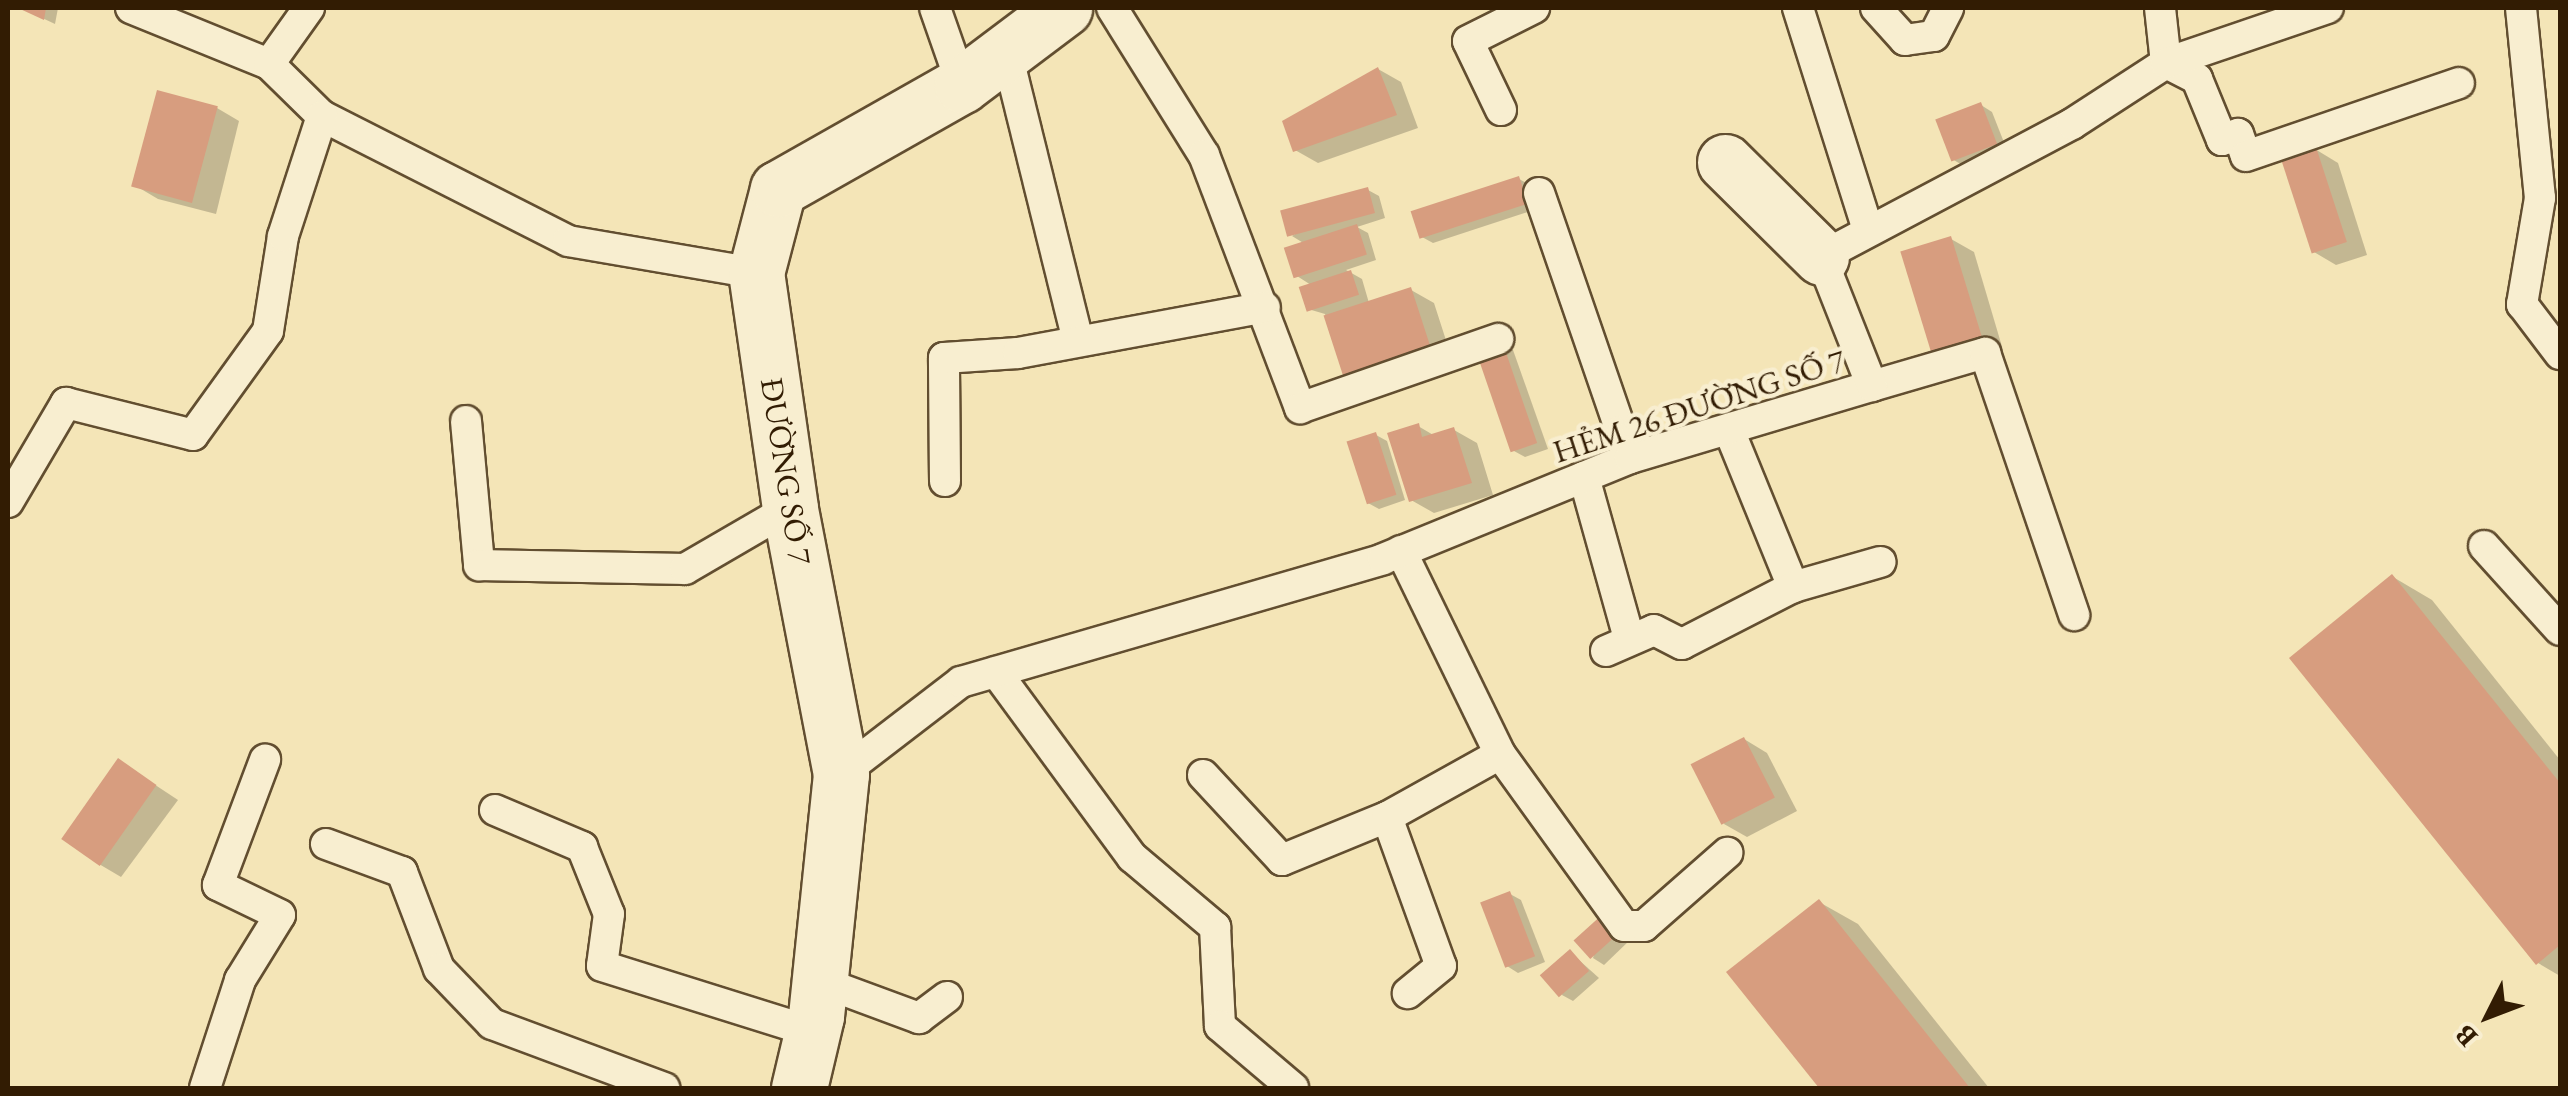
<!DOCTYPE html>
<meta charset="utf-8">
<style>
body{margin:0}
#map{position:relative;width:2568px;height:1096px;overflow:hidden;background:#f4e5b7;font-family:"EB Garamond",serif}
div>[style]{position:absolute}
.shadow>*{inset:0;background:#0003}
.building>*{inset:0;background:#d79d7f;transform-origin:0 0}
.roads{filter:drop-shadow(2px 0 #624e30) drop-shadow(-2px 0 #624e30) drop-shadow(0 2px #624e30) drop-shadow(0 -2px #624e30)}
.service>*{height:30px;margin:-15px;padding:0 15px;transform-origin:15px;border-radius:15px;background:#f8eed0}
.minor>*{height:55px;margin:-27.5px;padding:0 27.5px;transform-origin:27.5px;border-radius:27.5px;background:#f8eed0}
span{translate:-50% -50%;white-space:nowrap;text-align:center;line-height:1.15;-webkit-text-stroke:9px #f8eed0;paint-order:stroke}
.street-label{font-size:32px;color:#321c03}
.frame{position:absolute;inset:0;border:10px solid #321c03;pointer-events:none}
.north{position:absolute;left:2438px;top:966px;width:100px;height:100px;-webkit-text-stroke:8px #f8eed0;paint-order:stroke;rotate:228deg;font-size:28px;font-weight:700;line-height:40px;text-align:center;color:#321c03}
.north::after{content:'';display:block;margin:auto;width:35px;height:45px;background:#321c03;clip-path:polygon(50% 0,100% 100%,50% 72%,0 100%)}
</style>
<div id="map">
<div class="shadow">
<div style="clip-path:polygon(21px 8px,58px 8px,55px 24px)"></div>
<div style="clip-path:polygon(1378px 69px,1401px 82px,1418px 128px,1318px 163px,1295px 150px)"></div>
<div style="clip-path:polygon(1981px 105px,1992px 112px,2007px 150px,1964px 166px,1952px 159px)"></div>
<div style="clip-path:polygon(217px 108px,239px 121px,216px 214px,158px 199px,136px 186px)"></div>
<div style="clip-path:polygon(2315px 149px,2338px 163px,2367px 255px,2336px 265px,2314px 252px)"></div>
<div style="clip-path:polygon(1519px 179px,1530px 185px,1537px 209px,1433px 243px,1422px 237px)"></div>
<div style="clip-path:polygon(1368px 190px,1379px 196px,1385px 218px,1357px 227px,1368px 233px,1376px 260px,1346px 270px,1362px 279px,1369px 303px,1411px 290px,1434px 303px,1453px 362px,1368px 388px,1345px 375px,1325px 314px,1308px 309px,1311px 285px,1297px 276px,1305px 244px,1292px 236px)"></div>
<div style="clip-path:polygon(1951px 239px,1974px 252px,2003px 350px,1956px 365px,1933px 351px)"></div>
<div style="clip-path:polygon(1502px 344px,1513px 350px,1548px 449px,1525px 457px,1514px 451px)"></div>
<div style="clip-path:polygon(1418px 426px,1435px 436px,1454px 430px,1477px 443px,1493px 495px,1434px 513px,1411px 500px)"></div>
<div style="clip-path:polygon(1376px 435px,1387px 441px,1405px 500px,1379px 509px,1368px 503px)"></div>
<div style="clip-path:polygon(2393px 577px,2432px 600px,2560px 760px,2560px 976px,2538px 963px)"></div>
<div style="clip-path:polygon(1744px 739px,1767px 753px,1797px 811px,1747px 837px,1724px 824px)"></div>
<div style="clip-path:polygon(119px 761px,178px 800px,121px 877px,99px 864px)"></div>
<div style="clip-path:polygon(1510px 894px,1521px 900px,1545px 962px,1518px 973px,1507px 966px)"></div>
<div style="clip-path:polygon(1819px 902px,1858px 924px,1989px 1088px,1822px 1088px,1730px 973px)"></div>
<div style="clip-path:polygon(1605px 916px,1631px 939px,1604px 965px,1593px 958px)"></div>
<div style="clip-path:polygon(1570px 952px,1599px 978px,1573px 1001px,1562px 995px)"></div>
</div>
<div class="building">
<div style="clip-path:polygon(18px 8px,46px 8px,44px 20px)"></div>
<div style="clip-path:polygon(1378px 67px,1397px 115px,1293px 152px,1282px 121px)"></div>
<div style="left:157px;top:90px;width:63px;height:100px;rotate:15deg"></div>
<div style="left:1981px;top:102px;width:45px;height:49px;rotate:69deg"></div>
<div style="left:2316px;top:147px;width:100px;height:37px;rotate:72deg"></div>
<div style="left:1519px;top:176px;width:29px;height:114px;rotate:72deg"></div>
<div style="left:1368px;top:187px;width:27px;height:91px;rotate:75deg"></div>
<div style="left:1357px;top:224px;width:32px;height:77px;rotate:72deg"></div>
<div style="left:1951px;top:236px;width:107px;height:53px;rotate:73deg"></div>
<div style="left:1351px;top:270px;width:26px;height:55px;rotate:72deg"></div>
<div style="left:1411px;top:287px;width:65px;height:92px;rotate:72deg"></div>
<div style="left:1502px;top:341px;width:108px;height:28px;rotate:71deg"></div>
<div style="clip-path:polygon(1419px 423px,1422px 437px,1454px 427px,1472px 483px,1409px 502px,1387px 433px)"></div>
<div style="left:1376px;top:432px;width:66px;height:31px;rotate:72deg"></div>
<div style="clip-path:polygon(2392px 574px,2560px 783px,2560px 945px,2536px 965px,2289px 658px)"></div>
<div style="left:1744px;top:737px;width:68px;height:60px;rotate:63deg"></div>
<div style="left:118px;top:758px;width:47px;height:99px;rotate:35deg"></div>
<div style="left:1510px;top:891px;width:70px;height:32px;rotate:69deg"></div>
<div style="clip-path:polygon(1819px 899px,1970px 1088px,1819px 1088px,1726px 972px)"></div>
<div style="left:1604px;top:913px;width:25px;height:41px;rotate:48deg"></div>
<div style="left:1570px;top:949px;width:29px;height:40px;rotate:49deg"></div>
</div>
<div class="roads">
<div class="service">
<div style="left:131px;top:8px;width:149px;rotate:22.1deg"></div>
<div style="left:269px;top:64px;width:69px;rotate:-54.5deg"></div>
<div style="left:935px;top:8px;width:82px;rotate:70.7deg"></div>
<div style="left:1112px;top:8px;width:173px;rotate:58deg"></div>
<div style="left:1204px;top:155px;width:271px;rotate:69.2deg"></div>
<div style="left:1300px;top:408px;width:210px;rotate:-19.2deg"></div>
<div style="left:1798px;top:8px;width:233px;rotate:72.5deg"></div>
<div style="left:1876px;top:8px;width:43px;rotate:47.8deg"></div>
<div style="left:1905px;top:40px;width:29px;rotate:-8deg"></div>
<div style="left:1934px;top:36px;width:31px;rotate:-63deg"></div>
<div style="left:2160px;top:8px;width:55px;rotate:83.8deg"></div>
<div style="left:2166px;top:63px;width:35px;rotate:27deg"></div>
<div style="left:2197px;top:79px;width:66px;rotate:67.7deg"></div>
<div style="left:2222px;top:140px;width:17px;rotate:-21deg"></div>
<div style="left:2238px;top:134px;width:23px;rotate:70deg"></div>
<div style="left:2246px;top:156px;width:225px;rotate:-18.9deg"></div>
<div style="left:2521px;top:8px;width:191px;rotate:84.3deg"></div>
<div style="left:2540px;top:198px;width:108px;rotate:99.6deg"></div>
<div style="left:2522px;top:304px;width:63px;rotate:52.8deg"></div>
<div style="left:1007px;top:54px;width:295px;rotate:76.1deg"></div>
<div style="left:269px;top:64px;width:74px;rotate:44.5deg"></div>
<div style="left:322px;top:116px;width:276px;rotate:26.9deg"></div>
<div style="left:568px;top:241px;width:191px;rotate:9.7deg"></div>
<div style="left:1501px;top:110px;width:76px;rotate:-115.6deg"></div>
<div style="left:1468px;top:41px;width:74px;rotate:-26.6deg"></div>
<div style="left:1539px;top:193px;width:280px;rotate:71deg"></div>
<div style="left:1872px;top:386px;width:118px;rotate:-16.3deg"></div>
<div style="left:1985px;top:353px;width:277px;rotate:71.2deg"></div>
<div style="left:466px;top:421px;width:145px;rotate:84.8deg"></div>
<div style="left:479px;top:565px;width:206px;rotate:1.1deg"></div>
<div style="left:685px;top:569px;width:121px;rotate:-30.2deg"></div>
<div style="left:1729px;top:430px;width:170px;rotate:67.8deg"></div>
<div style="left:1584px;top:477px;width:167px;rotate:74.4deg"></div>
<div style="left:945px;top:481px;width:123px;rotate:-90.5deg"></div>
<div style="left:944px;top:358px;width:74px;rotate:-3.9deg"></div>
<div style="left:1018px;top:353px;width:251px;rotate:-10.5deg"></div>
<div style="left:8px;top:502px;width:115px;rotate:-59.6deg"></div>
<div style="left:66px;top:403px;width:131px;rotate:14.1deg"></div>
<div style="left:193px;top:435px;width:128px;rotate:-54.2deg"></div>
<div style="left:268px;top:331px;width:96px;rotate:-81deg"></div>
<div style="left:283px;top:236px;width:126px;rotate:-72deg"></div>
<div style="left:2484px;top:546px;width:113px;rotate:47.9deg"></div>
<div style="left:1401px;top:551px;width:226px;rotate:64deg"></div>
<div style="left:1500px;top:754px;width:212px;rotate:54.2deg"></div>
<div style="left:1624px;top:926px;width:20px"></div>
<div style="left:1644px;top:926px;width:111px;rotate:-41.3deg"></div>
<div style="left:1606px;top:651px;width:52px;rotate:-23.6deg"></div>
<div style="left:1654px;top:630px;width:31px;rotate:27deg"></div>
<div style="left:1682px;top:644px;width:125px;rotate:-27.2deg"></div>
<div style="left:1793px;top:587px;width:91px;rotate:-16deg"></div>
<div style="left:996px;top:672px;width:230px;rotate:53.7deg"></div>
<div style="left:1132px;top:857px;width:109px;rotate:40.1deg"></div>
<div style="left:1215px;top:927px;width:99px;rotate:87.1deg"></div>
<div style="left:1220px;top:1026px;width:96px;rotate:40.3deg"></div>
<div style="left:841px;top:774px;width:151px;rotate:-37.5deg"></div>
<div style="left:961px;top:682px;width:440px;rotate:-16.2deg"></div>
<div style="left:1383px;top:559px;width:267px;rotate:-22.2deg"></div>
<div style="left:1630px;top:458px;width:252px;rotate:-16.6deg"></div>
<div style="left:1872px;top:386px;width:139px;rotate:-111.6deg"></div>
<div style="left:1821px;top:257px;width:284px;rotate:-27.9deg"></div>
<div style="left:2072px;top:124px;width:112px;rotate:-33deg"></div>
<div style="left:2166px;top:63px;width:171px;rotate:-18.8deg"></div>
<div style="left:1203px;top:775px;width:116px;rotate:47.1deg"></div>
<div style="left:1282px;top:860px;width:113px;rotate:-22.3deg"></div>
<div style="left:1387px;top:817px;width:129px;rotate:-29.1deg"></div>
<div style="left:495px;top:810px;width:95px;rotate:23deg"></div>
<div style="left:582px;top:847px;width:72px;rotate:68.1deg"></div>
<div style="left:609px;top:914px;width:52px;rotate:97.7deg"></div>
<div style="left:602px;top:966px;width:220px;rotate:17.4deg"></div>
<div style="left:1387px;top:817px;width:158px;rotate:70.1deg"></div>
<div style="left:1441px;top:966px;width:43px;rotate:140.7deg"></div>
<div style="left:326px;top:844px;width:81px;rotate:20.2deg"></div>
<div style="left:402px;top:872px;width:104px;rotate:69.1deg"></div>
<div style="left:439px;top:969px;width:76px;rotate:46.1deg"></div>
<div style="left:492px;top:1024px;width:184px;rotate:20.4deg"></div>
<div style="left:819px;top:981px;width:107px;rotate:20.3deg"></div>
<div style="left:919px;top:1018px;width:35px;rotate:-37deg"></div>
<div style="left:205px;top:1088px;width:114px;rotate:-72deg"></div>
<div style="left:240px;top:980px;width:76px;rotate:-58.4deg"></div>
<div style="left:280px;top:915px;width:69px;rotate:-154.2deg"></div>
<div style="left:218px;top:885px;width:134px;rotate:-69.4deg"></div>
</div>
<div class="minor">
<div style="left:1725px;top:162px;width:135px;rotate:44.7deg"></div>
<div style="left:799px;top:1088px;width:74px;rotate:-76.7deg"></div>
<div style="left:816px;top:1016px;width:243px;rotate:-84.1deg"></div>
<div style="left:841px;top:774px;width:271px;rotate:-100.9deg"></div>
<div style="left:790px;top:508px;width:237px;rotate:-98.2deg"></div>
<div style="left:756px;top:273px;width:87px;rotate:-75.3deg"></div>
<div style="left:778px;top:189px;width:211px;rotate:-29.5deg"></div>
<div style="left:962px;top:85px;width:128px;rotate:-37deg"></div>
</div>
</div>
<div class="street-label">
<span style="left:1699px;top:406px;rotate:-18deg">HẺM 26 ĐƯỜNG SỐ 7</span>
<span style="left:786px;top:471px;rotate:81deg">ĐƯỜNG SỐ 7</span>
</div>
<div class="frame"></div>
<div class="north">B</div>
</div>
